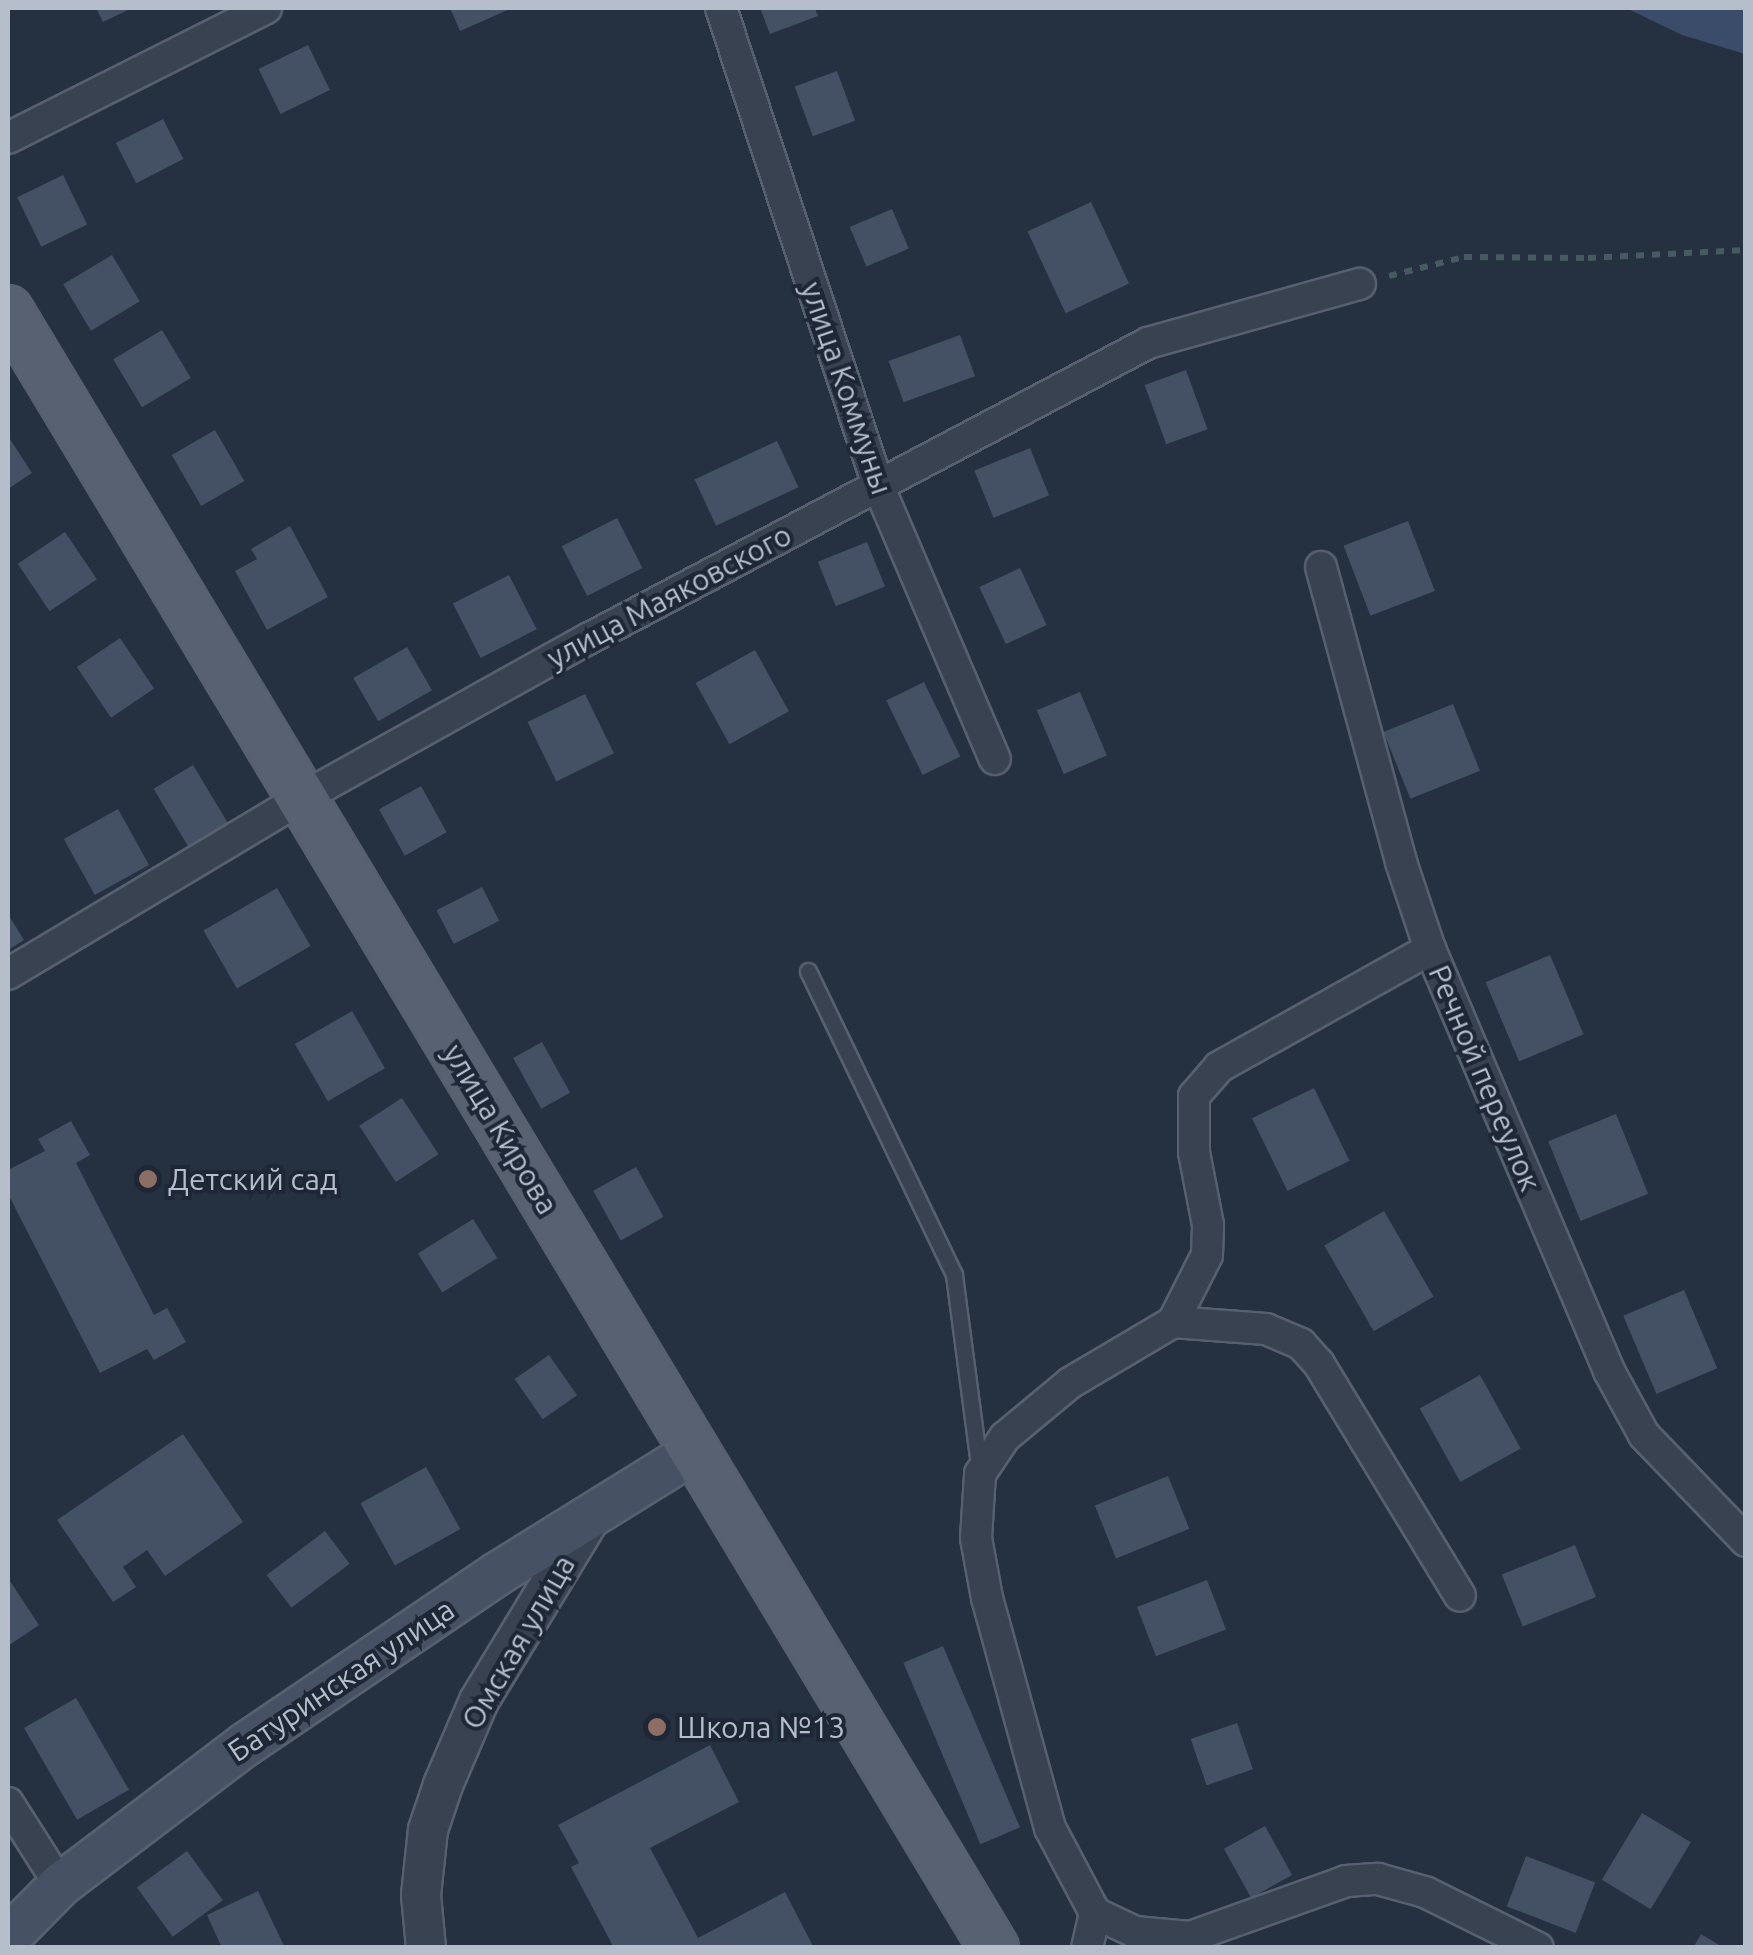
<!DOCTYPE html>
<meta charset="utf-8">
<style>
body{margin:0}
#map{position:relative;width:1753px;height:1955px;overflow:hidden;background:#253041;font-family:Ubuntu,sans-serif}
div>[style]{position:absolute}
.water>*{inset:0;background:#3a4c6a}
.building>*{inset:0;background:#445063;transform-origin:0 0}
.path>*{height:6px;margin-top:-3px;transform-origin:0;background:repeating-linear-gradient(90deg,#455b5f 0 8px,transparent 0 16px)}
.roads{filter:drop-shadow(2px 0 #57606e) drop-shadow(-2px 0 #57606e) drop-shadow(0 2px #57606e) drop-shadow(0 -2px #57606e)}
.service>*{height:15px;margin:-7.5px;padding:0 7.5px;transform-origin:7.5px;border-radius:7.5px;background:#394251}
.minor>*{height:30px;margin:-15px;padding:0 15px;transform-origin:15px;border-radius:15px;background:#394251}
.tertiary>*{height:38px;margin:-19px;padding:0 19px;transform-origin:19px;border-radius:19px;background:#394251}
.secondary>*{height:42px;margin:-21px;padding:0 21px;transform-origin:21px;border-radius:21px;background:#475164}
.primary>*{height:48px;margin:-24px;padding:0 24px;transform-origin:24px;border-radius:24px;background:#576171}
.dots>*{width:28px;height:28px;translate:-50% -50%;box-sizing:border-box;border:5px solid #1e2736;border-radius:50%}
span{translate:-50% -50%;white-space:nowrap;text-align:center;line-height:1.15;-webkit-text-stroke:8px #1e2736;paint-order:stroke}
.street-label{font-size:30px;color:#b6bdcb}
.poi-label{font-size:30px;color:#b6bdcb}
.left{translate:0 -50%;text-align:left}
.frame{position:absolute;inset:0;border:10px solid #b6bdcb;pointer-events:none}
</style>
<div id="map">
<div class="water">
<div style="clip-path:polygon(1626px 8px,1745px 8px,1745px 54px,1682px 35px)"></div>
</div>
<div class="building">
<div style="clip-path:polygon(96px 8px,132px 8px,103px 22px)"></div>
<div style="clip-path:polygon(450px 8px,512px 8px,460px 31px)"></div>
<div style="clip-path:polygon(760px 8px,815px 8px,818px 16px,770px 34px)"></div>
<div style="left:308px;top:45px;width:50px;height:55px;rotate:64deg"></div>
<div style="left:837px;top:71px;width:53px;height:45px;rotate:70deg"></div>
<div style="left:163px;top:119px;width:45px;height:53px;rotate:63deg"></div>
<div style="left:63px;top:175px;width:55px;height:51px;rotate:64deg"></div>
<div style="left:1091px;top:202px;width:90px;height:70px;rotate:65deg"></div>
<div style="left:892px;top:209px;width:43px;height:46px;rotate:67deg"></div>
<div style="left:112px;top:255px;width:54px;height:57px;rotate:59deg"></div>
<div style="left:162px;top:330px;width:56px;height:57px;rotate:59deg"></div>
<div style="left:960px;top:335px;width:44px;height:76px;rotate:70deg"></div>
<div style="left:1186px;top:370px;width:63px;height:44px;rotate:70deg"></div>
<div style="left:215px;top:430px;width:59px;height:50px;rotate:60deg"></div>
<div style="clip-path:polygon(8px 436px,32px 473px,8px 489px)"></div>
<div style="left:777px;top:441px;width:51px;height:91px;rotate:65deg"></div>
<div style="left:1030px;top:448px;width:51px;height:60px;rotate:68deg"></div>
<div style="left:617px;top:518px;width:56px;height:62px;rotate:63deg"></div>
<div style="left:1408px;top:521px;width:75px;height:69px;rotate:69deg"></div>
<div style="clip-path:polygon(290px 526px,328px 597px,267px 630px,235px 571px,257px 559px,251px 549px)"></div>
<div style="left:65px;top:532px;width:57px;height:57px;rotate:56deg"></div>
<div style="left:867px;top:542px;width:48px;height:53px;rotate:68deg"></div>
<div style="left:1020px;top:568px;width:63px;height:45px;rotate:65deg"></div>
<div style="left:509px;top:575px;width:61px;height:63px;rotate:63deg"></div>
<div style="left:120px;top:638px;width:61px;height:52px;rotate:56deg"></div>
<div style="left:407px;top:647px;width:50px;height:62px;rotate:60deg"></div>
<div style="left:755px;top:650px;width:70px;height:68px;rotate:61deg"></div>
<div style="left:924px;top:682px;width:83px;height:42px;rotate:64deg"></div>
<div style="left:1080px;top:692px;width:69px;height:47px;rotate:67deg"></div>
<div style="left:585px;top:694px;width:66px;height:64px;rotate:64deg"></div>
<div style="left:1453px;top:704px;width:72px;height:75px;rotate:68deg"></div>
<div style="left:193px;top:765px;width:70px;height:46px;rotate:59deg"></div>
<div style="left:421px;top:786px;width:53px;height:48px;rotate:61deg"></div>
<div style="left:118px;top:809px;width:64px;height:62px;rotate:61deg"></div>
<div style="left:482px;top:887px;width:38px;height:51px;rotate:63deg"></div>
<div style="left:277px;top:888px;width:67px;height:85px;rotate:60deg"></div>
<div style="clip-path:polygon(8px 914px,24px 940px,8px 950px)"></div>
<div style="left:1550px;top:955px;width:86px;height:70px;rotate:67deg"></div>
<div style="left:352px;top:1011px;width:66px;height:66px;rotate:60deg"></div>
<div style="left:542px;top:1042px;width:58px;height:33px;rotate:61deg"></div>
<div style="left:1314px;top:1088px;width:81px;height:69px;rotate:64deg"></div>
<div style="left:402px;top:1098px;width:67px;height:51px;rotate:57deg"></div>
<div style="left:1616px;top:1114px;width:86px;height:73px;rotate:68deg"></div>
<div style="clip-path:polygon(71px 1121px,90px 1155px,76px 1163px,154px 1315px,167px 1308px,186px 1342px,154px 1360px,147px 1349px,100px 1373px,8px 1194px,8px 1170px,45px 1151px,38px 1139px)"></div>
<div style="left:636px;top:1167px;width:57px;height:49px;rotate:61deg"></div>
<div style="left:1384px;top:1211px;width:99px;height:69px;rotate:60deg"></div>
<div style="left:473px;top:1219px;width:46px;height:65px;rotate:58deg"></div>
<div style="left:1684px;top:1290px;width:85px;height:66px;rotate:67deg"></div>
<div style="left:549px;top:1355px;width:49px;height:42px;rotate:55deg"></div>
<div style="left:1480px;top:1375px;width:84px;height:69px;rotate:61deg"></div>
<div style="clip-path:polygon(183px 1434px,243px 1522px,165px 1576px,147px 1550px,123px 1567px,136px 1587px,113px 1602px,57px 1520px)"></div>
<div style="left:426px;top:1467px;width:71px;height:75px;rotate:61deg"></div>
<div style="left:1168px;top:1476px;width:57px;height:79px;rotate:68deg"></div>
<div style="left:325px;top:1531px;width:41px;height:73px;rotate:53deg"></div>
<div style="left:1575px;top:1545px;width:56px;height:79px;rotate:68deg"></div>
<div style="clip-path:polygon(8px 1578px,39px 1625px,8px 1646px)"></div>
<div style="left:1207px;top:1580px;width:53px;height:75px;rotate:69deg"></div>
<div style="left:943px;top:1646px;width:197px;height:43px;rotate:67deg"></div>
<div style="left:76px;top:1698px;width:106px;height:60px;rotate:60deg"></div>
<div style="left:1237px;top:1723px;width:49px;height:49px;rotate:71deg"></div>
<div style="clip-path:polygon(710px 1745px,739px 1802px,650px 1848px,698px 1938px,785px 1892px,814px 1948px,614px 1948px,571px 1867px,579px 1863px,558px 1825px)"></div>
<div style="left:1642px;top:1813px;width:57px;height:78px;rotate:31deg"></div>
<div style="left:1265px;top:1826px;width:56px;height:47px;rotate:61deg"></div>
<div style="left:187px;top:1851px;width:61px;height:62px;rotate:54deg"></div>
<div style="left:1526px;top:1856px;width:74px;height:54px;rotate:21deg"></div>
<div style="clip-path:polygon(258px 1891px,285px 1948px,222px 1948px,207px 1915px)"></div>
<div style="clip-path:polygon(1701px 1934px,1724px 1948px,1693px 1948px)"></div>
</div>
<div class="path">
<div style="left:1389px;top:276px;width:77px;rotate:-14.2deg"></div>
<div style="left:1464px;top:257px;width:124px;rotate:0.5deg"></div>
<div style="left:1588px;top:258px;width:158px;rotate:-2.9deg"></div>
</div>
<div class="roads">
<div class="service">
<div style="left:808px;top:971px;width:337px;rotate:64.3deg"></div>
<div style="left:954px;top:1275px;width:199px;rotate:82.5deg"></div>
</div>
<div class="minor">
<div style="left:721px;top:8px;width:500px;rotate:71.8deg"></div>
<div style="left:877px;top:483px;width:300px;rotate:66.9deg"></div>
<div style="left:8px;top:138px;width:289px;rotate:-26.7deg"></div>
<div style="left:1321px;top:567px;width:306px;rotate:74.8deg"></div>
<div style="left:1401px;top:862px;width:92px;rotate:71.6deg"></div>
<div style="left:1430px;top:949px;width:458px;rotate:67deg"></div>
<div style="left:1609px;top:1371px;width:73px;rotate:61.3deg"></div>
<div style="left:1644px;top:1435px;width:147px;rotate:46.1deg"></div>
<div style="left:8px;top:974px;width:343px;rotate:-30.9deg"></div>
<div style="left:302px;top:798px;width:327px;rotate:-29.1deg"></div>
<div style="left:588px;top:639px;width:633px;rotate:-27.86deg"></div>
<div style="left:1148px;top:343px;width:220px;rotate:-15.6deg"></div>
<div style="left:1173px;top:1322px;width:93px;rotate:4.3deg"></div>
<div style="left:1266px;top:1329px;width:38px;rotate:23deg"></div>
<div style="left:1301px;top:1344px;width:27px;rotate:48deg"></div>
<div style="left:1319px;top:1364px;width:271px;rotate:58.7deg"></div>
<div style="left:8px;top:1803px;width:97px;rotate:57.6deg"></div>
<div style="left:1095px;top:1913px;width:96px;rotate:-117.9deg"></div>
<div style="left:1050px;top:1828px;width:238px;rotate:-105.3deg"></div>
<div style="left:987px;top:1598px;width:61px;rotate:-100.4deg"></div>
<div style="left:976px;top:1538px;width:64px;rotate:-86.4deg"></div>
<div style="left:980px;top:1474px;width:45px;rotate:-56deg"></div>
<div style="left:1005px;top:1437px;width:85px;rotate:-39.7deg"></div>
<div style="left:1070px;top:1383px;width:120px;rotate:-30.6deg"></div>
<div style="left:1173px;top:1322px;width:75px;rotate:-63.1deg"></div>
<div style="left:1207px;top:1255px;width:30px;rotate:-88deg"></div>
<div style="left:1208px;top:1225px;width:74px;rotate:-100.9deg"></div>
<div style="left:1194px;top:1152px;width:56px;rotate:-90deg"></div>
<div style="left:1194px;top:1096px;width:38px;rotate:-49deg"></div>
<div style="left:1219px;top:1067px;width:242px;rotate:-29.2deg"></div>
<div style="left:1087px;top:1948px;width:36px;rotate:-77deg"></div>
<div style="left:1095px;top:1913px;width:44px;rotate:25.4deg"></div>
<div style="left:1135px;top:1932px;width:55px;rotate:5.2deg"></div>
<div style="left:1190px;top:1937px;width:166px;rotate:-19.7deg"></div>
<div style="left:1346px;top:1881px;width:32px;rotate:-4deg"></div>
<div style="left:1378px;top:1879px;width:49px;rotate:15.5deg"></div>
<div style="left:1425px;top:1892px;width:126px;rotate:26.4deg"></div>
</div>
<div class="tertiary">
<div style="left:426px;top:1948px;width:53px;rotate:-95.4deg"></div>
<div style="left:421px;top:1895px;width:65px;rotate:-83.9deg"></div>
<div style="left:428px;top:1830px;width:47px;rotate:-71.6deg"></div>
<div style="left:443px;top:1785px;width:91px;rotate:-66.8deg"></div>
<div style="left:479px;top:1701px;width:218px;rotate:-58.7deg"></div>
</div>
<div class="secondary">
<div style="left:8px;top:1938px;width:74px;rotate:-45.5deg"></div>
<div style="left:60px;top:1885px;width:233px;rotate:-37.2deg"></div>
<div style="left:246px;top:1744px;width:303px;rotate:-34.1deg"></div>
<div style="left:497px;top:1574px;width:233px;rotate:-31.8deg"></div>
</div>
<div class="primary">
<div style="left:8px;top:310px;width:1912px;rotate:58.95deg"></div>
</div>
</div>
<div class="dots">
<div style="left:148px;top:1179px;background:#8d6e63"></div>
<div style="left:657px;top:1727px;background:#8d6e63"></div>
</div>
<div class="street-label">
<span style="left:847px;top:388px;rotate:71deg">улица Коммуны</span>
<span style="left:669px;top:596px;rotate:-28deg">улица Маяковского</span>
<span style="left:1485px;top:1078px;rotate:67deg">Речной переулок</span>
<span style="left:501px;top:1129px;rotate:59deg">улица Кирова</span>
<span style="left:518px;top:1642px;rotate:-60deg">Омская улица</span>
<span style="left:341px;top:1680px;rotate:-34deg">Батуринская улица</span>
</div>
<div class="poi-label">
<span class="left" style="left:168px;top:1179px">Детский сад</span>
<span class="left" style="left:677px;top:1727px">Школа №13</span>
</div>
<div class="frame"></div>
</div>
